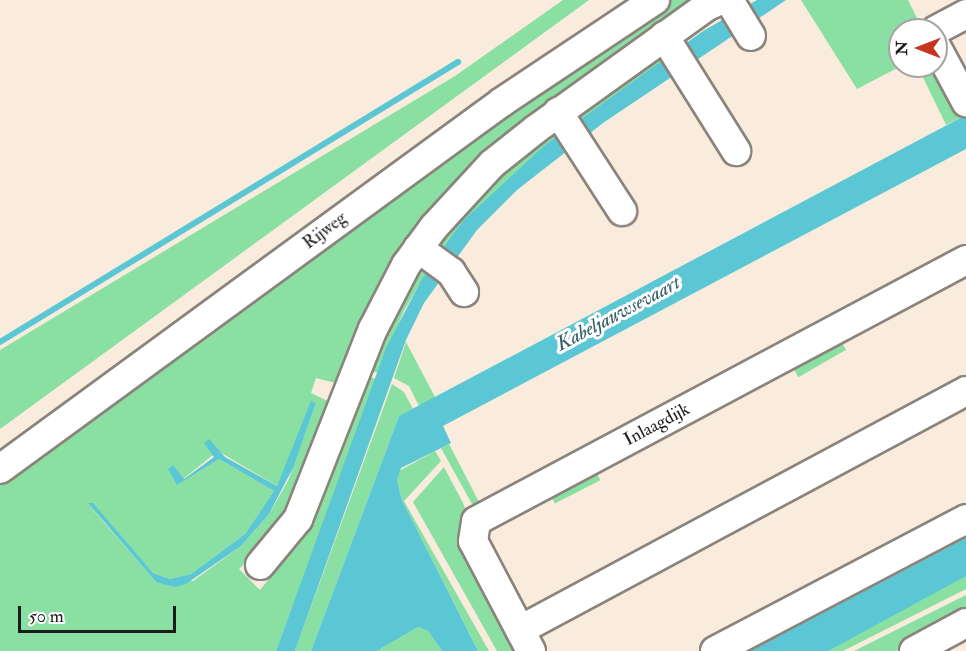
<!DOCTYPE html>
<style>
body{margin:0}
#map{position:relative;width:966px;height:651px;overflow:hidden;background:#f9ecdc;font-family:"IM FELL Double Pica",serif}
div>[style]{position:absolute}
.green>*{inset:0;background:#8adfa2;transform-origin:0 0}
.water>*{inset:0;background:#5bc7d5}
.stream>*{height:6px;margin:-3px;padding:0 3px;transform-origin:3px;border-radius:3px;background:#5bc7d5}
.roads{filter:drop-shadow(2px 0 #8a847c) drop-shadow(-2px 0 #8a847c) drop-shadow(0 2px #8a847c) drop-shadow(0 -2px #8a847c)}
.minor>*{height:28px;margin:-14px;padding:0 14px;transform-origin:14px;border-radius:14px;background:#fff}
span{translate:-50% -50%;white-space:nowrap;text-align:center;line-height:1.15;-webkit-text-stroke:6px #fff;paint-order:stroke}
.street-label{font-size:18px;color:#1c1c1c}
.water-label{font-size:20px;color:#356066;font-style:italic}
.north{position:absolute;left:888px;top:18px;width:60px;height:60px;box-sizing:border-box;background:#fff;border:2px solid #a4a4a4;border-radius:50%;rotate:270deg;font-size:16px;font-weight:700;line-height:24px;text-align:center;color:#1c1c1c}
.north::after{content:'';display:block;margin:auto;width:21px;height:27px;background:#c8321e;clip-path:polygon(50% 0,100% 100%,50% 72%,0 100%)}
.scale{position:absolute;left:18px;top:606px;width:158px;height:27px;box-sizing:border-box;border:3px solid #1c1c1c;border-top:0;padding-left:8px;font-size:18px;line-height:21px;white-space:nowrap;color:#1c1c1c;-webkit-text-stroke:4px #fff;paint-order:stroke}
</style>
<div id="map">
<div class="green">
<div style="clip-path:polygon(563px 0,589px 0,0 429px,0 350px,455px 76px)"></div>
<div style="clip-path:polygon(625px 0,635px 0,0 455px,0 449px,383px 169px)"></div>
<div style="clip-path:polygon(evenodd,671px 0,705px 0,511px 141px,339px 384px,316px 378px,311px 393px,330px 402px,288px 511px,265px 544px,239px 569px,260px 590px,293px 549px,315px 508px,364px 375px,376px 379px,276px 651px,0 651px,0 479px,564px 71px,671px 0,316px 403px,288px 481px,269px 514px,241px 546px,193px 581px,156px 582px,88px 504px,153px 573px,170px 579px,191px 574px,245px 534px,274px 491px,219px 459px,178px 484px,173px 465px,183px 479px,218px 451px,277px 486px,316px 403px)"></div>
<div style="clip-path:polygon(801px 0,908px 0,921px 26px,919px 30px,900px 30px,901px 66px,857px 89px)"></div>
<div style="clip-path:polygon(651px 54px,668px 58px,575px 124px,575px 111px)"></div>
<div style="left:939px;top:67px;width:55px;height:19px;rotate:64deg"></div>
<div style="clip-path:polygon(550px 128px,562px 133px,450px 238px,439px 254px,434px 238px)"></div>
<div style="clip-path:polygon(430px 266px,404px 311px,378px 373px,366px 369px,413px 268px)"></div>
<div style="left:838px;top:336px;width:16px;height:55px;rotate:60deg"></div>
<div style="clip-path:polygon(406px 342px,436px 399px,419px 406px,409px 386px,394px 378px)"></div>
<div style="clip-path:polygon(392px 384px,404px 392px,413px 409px,399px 416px,311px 651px,295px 651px)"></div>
<div style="clip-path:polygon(449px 444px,481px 506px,477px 513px,441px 448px)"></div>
<div style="clip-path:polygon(435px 451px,441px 461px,404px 501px,489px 651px,478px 651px,402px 500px,397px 480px,399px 471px)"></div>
<div style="left:593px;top:466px;width:16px;height:51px;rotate:63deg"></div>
<div style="clip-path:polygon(444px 467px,463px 503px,522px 651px,497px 651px,413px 502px)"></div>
<div style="clip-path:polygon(966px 526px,966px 538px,750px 651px,731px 651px)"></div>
<div style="clip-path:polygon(966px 573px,966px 589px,843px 651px,817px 651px)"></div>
<div style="clip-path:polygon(966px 595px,966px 614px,896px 651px,854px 651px)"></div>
<div style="clip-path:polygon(418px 627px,428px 631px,442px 651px,377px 651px)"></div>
</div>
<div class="water">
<div style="clip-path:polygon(757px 0,786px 0,603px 123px,517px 190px,477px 230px,424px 303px,406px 340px,295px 651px,276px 651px,386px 348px,422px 279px,450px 238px,465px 219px,545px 145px,703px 31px)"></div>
<div style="clip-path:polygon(966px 115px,966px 149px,443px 426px,451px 443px,401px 468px,397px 480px,402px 500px,478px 651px,442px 651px,428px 631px,418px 627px,377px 651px,311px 651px,399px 416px)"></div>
<div style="clip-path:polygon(311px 401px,316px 403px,293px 468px,269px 514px,241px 546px,186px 584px,175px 587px,156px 582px,88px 503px,93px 503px,153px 573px,170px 579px,191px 574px,245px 534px,274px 491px,219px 459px,177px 485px,168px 469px,173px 465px,184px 479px,214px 457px,204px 443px,209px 439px,225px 457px,277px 486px)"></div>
<div style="clip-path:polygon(966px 538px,966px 576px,828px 651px,750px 651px)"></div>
</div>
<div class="stream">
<div style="left:0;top:342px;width:537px;rotate:-31.44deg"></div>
</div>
<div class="roads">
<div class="minor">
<div style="left:729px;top:0;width:42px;rotate:58.6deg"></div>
<div style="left:936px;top:30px;width:34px;rotate:-28deg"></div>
<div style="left:664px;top:36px;width:136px;rotate:57.9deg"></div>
<div style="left:936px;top:46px;width:64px;rotate:61.8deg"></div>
<div style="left:558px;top:112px;width:118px;rotate:57.1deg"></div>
<div style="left:418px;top:248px;width:41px;rotate:36deg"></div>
<div style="left:451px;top:272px;width:24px;rotate:57deg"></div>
<div style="left:0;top:469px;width:622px;rotate:-36.17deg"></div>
<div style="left:502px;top:102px;width:184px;rotate:-33.7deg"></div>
<div style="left:260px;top:565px;width:60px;rotate:-50.4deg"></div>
<div style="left:298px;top:519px;width:204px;rotate:-68.5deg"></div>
<div style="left:373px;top:329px;width:72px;rotate:-62.7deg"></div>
<div style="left:406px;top:265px;width:47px;rotate:-53.6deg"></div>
<div style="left:434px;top:227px;width:86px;rotate:-47.4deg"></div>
<div style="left:492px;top:164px;width:56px;rotate:-38.5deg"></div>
<div style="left:536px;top:129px;width:211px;rotate:-35.7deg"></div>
<div style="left:707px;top:6px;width:15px;rotate:-23deg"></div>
<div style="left:520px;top:630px;width:506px;rotate:-28.19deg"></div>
<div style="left:531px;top:651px;width:124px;rotate:-117.8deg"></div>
<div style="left:473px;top:541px;width:20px;rotate:-81deg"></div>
<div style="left:476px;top:521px;width:555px;rotate:-28.04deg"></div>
<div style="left:715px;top:651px;width:284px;rotate:-27.7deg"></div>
<div style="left:914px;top:651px;width:59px;rotate:-28.3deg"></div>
</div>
</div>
<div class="street-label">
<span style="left:325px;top:231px;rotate:-37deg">Rijweg</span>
<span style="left:657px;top:425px;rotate:-28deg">Inlaagdijk</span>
</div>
<div class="water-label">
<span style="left:618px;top:313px;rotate:-28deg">Kabeljauwsevaart</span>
</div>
<div class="north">N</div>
<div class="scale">50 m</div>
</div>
